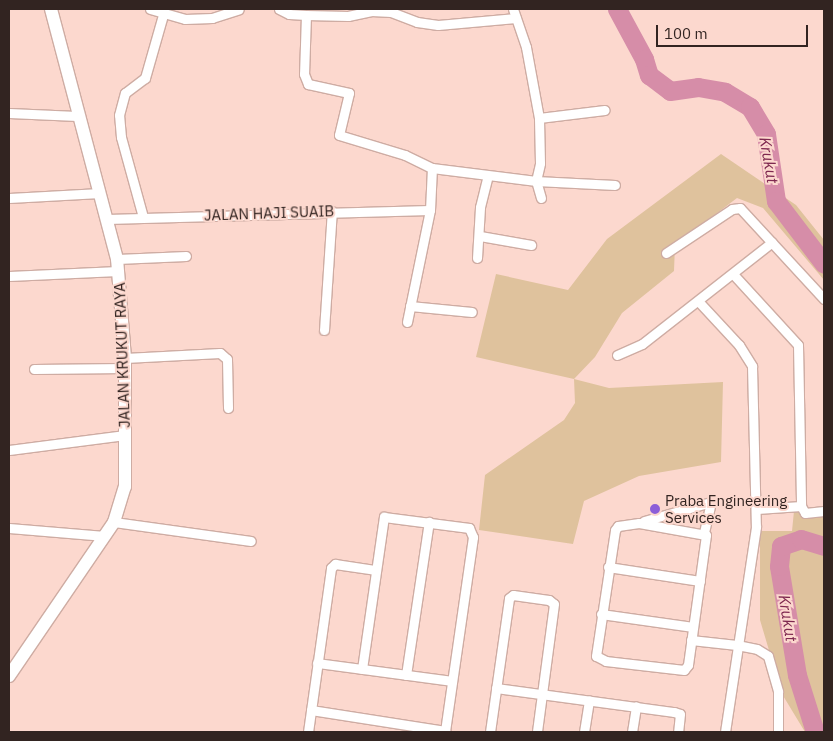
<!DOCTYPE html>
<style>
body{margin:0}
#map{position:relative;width:833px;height:741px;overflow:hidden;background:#fcd8ce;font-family:"IBM Plex Sans",sans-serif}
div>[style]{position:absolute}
.green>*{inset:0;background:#dfc29d}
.river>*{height:19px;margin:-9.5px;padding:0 9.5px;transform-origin:9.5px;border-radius:9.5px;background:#d68da8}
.roads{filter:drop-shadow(1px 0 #ceaca3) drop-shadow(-1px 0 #ceaca3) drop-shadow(0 1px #ceaca3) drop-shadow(0 -1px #ceaca3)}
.street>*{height:9px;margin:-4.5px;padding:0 4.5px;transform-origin:4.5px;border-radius:4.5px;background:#fff}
.secondary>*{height:12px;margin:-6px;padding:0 6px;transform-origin:6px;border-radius:6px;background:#fff}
.dots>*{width:14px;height:14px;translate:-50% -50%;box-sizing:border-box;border:2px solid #fcd8ce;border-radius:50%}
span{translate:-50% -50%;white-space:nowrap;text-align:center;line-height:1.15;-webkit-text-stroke:4px #fcd8ce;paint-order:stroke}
.street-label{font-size:15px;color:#322421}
.poi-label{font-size:15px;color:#322421}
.left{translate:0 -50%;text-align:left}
.water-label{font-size:16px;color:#7f2950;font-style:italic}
.frame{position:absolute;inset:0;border:10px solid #322421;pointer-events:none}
.scale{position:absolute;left:656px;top:25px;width:152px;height:22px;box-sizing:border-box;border:2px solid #322421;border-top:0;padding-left:6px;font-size:15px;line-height:18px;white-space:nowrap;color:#322421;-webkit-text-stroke:4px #fcd8ce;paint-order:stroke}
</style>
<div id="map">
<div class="green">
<div style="clip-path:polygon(721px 154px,796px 205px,824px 240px,824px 280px,763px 208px,737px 198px,675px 245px,674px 271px,622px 313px,595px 357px,574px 379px,609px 388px,723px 382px,721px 462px,639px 476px,584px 501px,573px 544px,479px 530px,485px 475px,564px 420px,575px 403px,574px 379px,476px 357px,496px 274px,568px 290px,607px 239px)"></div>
<div style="clip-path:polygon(794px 511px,824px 511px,824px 732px,805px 732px,782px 694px,760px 620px,760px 531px,792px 531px)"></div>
</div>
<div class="river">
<div style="left:617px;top:9px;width:57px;rotate:61.6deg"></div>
<div style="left:644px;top:59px;width:17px;rotate:73deg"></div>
<div style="left:649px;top:75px;width:26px;rotate:37deg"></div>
<div style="left:670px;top:91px;width:28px;rotate:-8deg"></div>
<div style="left:698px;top:87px;width:27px;rotate:10deg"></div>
<div style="left:725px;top:92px;width:29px;rotate:31deg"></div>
<div style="left:750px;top:107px;width:31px;rotate:59deg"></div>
<div style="left:766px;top:134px;width:68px;rotate:81.5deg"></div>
<div style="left:776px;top:201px;width:79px;rotate:52.7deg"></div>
<div style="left:815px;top:732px;width:60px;rotate:-107.5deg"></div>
<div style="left:797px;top:675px;width:110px;rotate:-99.4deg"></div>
<div style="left:779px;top:566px;width:20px;rotate:-84deg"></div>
<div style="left:781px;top:546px;width:21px;rotate:-19deg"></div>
<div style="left:801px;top:539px;width:24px;rotate:17deg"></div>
</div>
<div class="roads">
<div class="street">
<div style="left:150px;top:9px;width:36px;rotate:16deg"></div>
<div style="left:185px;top:19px;width:27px;rotate:-2deg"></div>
<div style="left:212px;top:18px;width:28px;rotate:-18deg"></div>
<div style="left:279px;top:9px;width:11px;rotate:27deg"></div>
<div style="left:289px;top:14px;width:17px;rotate:3deg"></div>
<div style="left:306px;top:15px;width:42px;rotate:1.4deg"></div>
<div style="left:348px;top:16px;width:24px;rotate:-12deg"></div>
<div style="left:371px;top:11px;width:20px;rotate:3deg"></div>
<div style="left:391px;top:12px;width:28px;rotate:21deg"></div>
<div style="left:417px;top:22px;width:21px;rotate:8deg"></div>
<div style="left:438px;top:25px;width:78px;rotate:-5.1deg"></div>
<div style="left:306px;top:15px;width:59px;rotate:91.9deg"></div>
<div style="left:304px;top:74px;width:11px;rotate:68deg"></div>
<div style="left:308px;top:84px;width:42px;rotate:12.4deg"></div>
<div style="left:349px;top:93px;width:43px;rotate:103.4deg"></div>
<div style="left:339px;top:135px;width:69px;rotate:16.9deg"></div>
<div style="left:405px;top:155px;width:30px;rotate:26deg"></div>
<div style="left:9px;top:113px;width:68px;rotate:2.5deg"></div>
<div style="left:539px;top:118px;width:66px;rotate:-6.9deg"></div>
<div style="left:9px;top:198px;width:91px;rotate:-3.1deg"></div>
<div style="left:541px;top:198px;width:18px;rotate:-106deg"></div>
<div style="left:536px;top:181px;width:79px;rotate:2.9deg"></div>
<div style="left:143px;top:217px;width:83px;rotate:-105.4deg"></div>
<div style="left:121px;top:137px;width:22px;rotate:-95deg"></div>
<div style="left:119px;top:115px;width:23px;rotate:-75deg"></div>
<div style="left:125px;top:93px;width:25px;rotate:-37deg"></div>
<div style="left:145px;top:78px;width:66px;rotate:-74.1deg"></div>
<div style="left:107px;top:219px;width:323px;rotate:-1.6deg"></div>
<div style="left:480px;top:236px;width:52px;rotate:10deg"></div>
<div style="left:666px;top:253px;width:79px;rotate:-33.7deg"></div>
<div style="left:732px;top:209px;width:8px;rotate:-7deg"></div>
<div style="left:740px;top:208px;width:124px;rotate:47.3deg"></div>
<div style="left:477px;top:258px;width:51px;rotate:-86.6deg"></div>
<div style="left:480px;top:207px;width:32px;rotate:-76deg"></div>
<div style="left:117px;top:259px;width:69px;rotate:-2.5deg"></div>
<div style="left:733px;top:274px;width:96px;rotate:47.5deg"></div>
<div style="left:798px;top:345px;width:161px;rotate:88.9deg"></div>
<div style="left:801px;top:506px;width:8px;rotate:60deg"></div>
<div style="left:805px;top:513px;width:19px;rotate:-6deg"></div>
<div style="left:9px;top:276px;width:109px;rotate:-2.6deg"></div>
<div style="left:699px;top:302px;width:59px;rotate:47.1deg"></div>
<div style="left:739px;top:345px;width:25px;rotate:58deg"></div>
<div style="left:752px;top:366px;width:161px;rotate:88.6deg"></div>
<div style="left:756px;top:527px;width:207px;rotate:98.6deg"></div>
<div style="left:410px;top:306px;width:62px;rotate:5.5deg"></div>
<div style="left:407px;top:322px;width:114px;rotate:-78.4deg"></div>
<div style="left:430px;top:210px;width:42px;rotate:-87.3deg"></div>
<div style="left:432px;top:168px;width:105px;rotate:7.1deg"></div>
<div style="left:536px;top:181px;width:18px;rotate:-77deg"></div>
<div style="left:540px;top:163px;width:45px;rotate:-91.3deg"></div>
<div style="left:539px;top:118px;width:72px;rotate:-100.4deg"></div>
<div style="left:526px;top:47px;width:40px;rotate:-108.9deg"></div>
<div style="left:324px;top:330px;width:119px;rotate:-86.2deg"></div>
<div style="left:617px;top:355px;width:27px;rotate:-24deg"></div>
<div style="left:642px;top:344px;width:165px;rotate:-38.1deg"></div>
<div style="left:125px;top:358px;width:95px;rotate:-3deg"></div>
<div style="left:220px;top:353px;width:9px;rotate:41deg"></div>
<div style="left:227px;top:359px;width:49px;rotate:88.8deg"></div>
<div style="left:34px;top:369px;width:91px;rotate:-0.6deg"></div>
<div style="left:9px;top:450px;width:117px;rotate:-7.4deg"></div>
<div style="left:757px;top:509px;width:44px;rotate:-3.9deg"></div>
<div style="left:644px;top:521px;width:70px;rotate:-15.8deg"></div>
<div style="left:711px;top:502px;width:32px;rotate:103deg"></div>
<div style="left:114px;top:522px;width:138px;rotate:7.9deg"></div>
<div style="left:639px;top:523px;width:68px;rotate:10.2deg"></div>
<div style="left:706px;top:535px;width:131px;rotate:97.9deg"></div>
<div style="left:688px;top:665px;width:6px;rotate:129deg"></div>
<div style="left:684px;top:670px;width:79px;rotate:-173.4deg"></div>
<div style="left:606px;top:661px;width:11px;rotate:-153deg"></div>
<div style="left:596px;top:656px;width:127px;rotate:-81.4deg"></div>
<div style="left:615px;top:530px;width:5px;rotate:-53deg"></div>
<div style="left:618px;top:526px;width:21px;rotate:-8deg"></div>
<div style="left:9px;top:528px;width:96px;rotate:4.8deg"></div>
<div style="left:608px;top:567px;width:93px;rotate:8.7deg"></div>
<div style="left:601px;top:614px;width:93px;rotate:8deg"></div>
<div style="left:691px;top:640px;width:46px;rotate:6.2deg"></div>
<div style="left:737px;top:645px;width:20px;rotate:11deg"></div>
<div style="left:757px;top:649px;width:13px;rotate:32deg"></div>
<div style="left:768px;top:656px;width:37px;rotate:74deg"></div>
<div style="left:778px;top:692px;width:40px;rotate:90deg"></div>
<div style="left:317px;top:663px;width:136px;rotate:7.6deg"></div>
<div style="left:362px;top:669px;width:154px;rotate:-81.8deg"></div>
<div style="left:384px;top:517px;width:86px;rotate:7.4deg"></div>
<div style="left:469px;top:528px;width:10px;rotate:66deg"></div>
<div style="left:473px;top:537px;width:197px;rotate:98.2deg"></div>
<div style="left:406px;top:675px;width:155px;rotate:-81.5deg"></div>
<div style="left:496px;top:688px;width:180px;rotate:7.7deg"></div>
<div style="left:674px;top:712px;width:6px;rotate:18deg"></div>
<div style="left:680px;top:714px;width:18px;rotate:96deg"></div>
<div style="left:311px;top:710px;width:136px;rotate:8.9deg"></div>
<div style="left:308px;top:732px;width:166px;rotate:-82deg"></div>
<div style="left:331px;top:568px;width:6px;rotate:-45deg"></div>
<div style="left:335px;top:564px;width:40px;rotate:8.5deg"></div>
<div style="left:490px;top:732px;width:135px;rotate:-81.9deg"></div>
<div style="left:509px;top:598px;width:5px;rotate:-37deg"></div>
<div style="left:513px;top:595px;width:36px;rotate:8deg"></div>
<div style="left:549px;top:600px;width:6px;rotate:39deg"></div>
<div style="left:554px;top:604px;width:129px;rotate:97.6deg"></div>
<div style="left:584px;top:732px;width:32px;rotate:-81deg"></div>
<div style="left:632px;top:732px;width:26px;rotate:-81deg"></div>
</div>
<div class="secondary">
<div style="left:9px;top:676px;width:186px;rotate:-55.7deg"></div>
<div style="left:114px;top:522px;width:37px;rotate:-73deg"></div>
<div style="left:125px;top:487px;width:129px;rotate:-90deg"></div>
<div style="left:125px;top:358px;width:99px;rotate:-94.6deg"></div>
<div style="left:117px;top:259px;width:259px;rotate:-104.8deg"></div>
</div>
</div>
<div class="dots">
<div style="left:655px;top:509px;background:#8c5ed8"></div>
</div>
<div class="street-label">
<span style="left:269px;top:213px;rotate:-2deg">JALAN HAJI SUAIB</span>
<span style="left:122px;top:355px;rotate:-92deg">JALAN KRUKUT RAYA</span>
</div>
<div class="poi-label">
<span class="left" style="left:665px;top:509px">Praba Engineering<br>Services</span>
</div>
<div class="water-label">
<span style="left:769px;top:160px;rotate:80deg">Krukut</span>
<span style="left:788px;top:618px;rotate:81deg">Krukut</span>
</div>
<div class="frame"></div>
<div class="scale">100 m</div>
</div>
